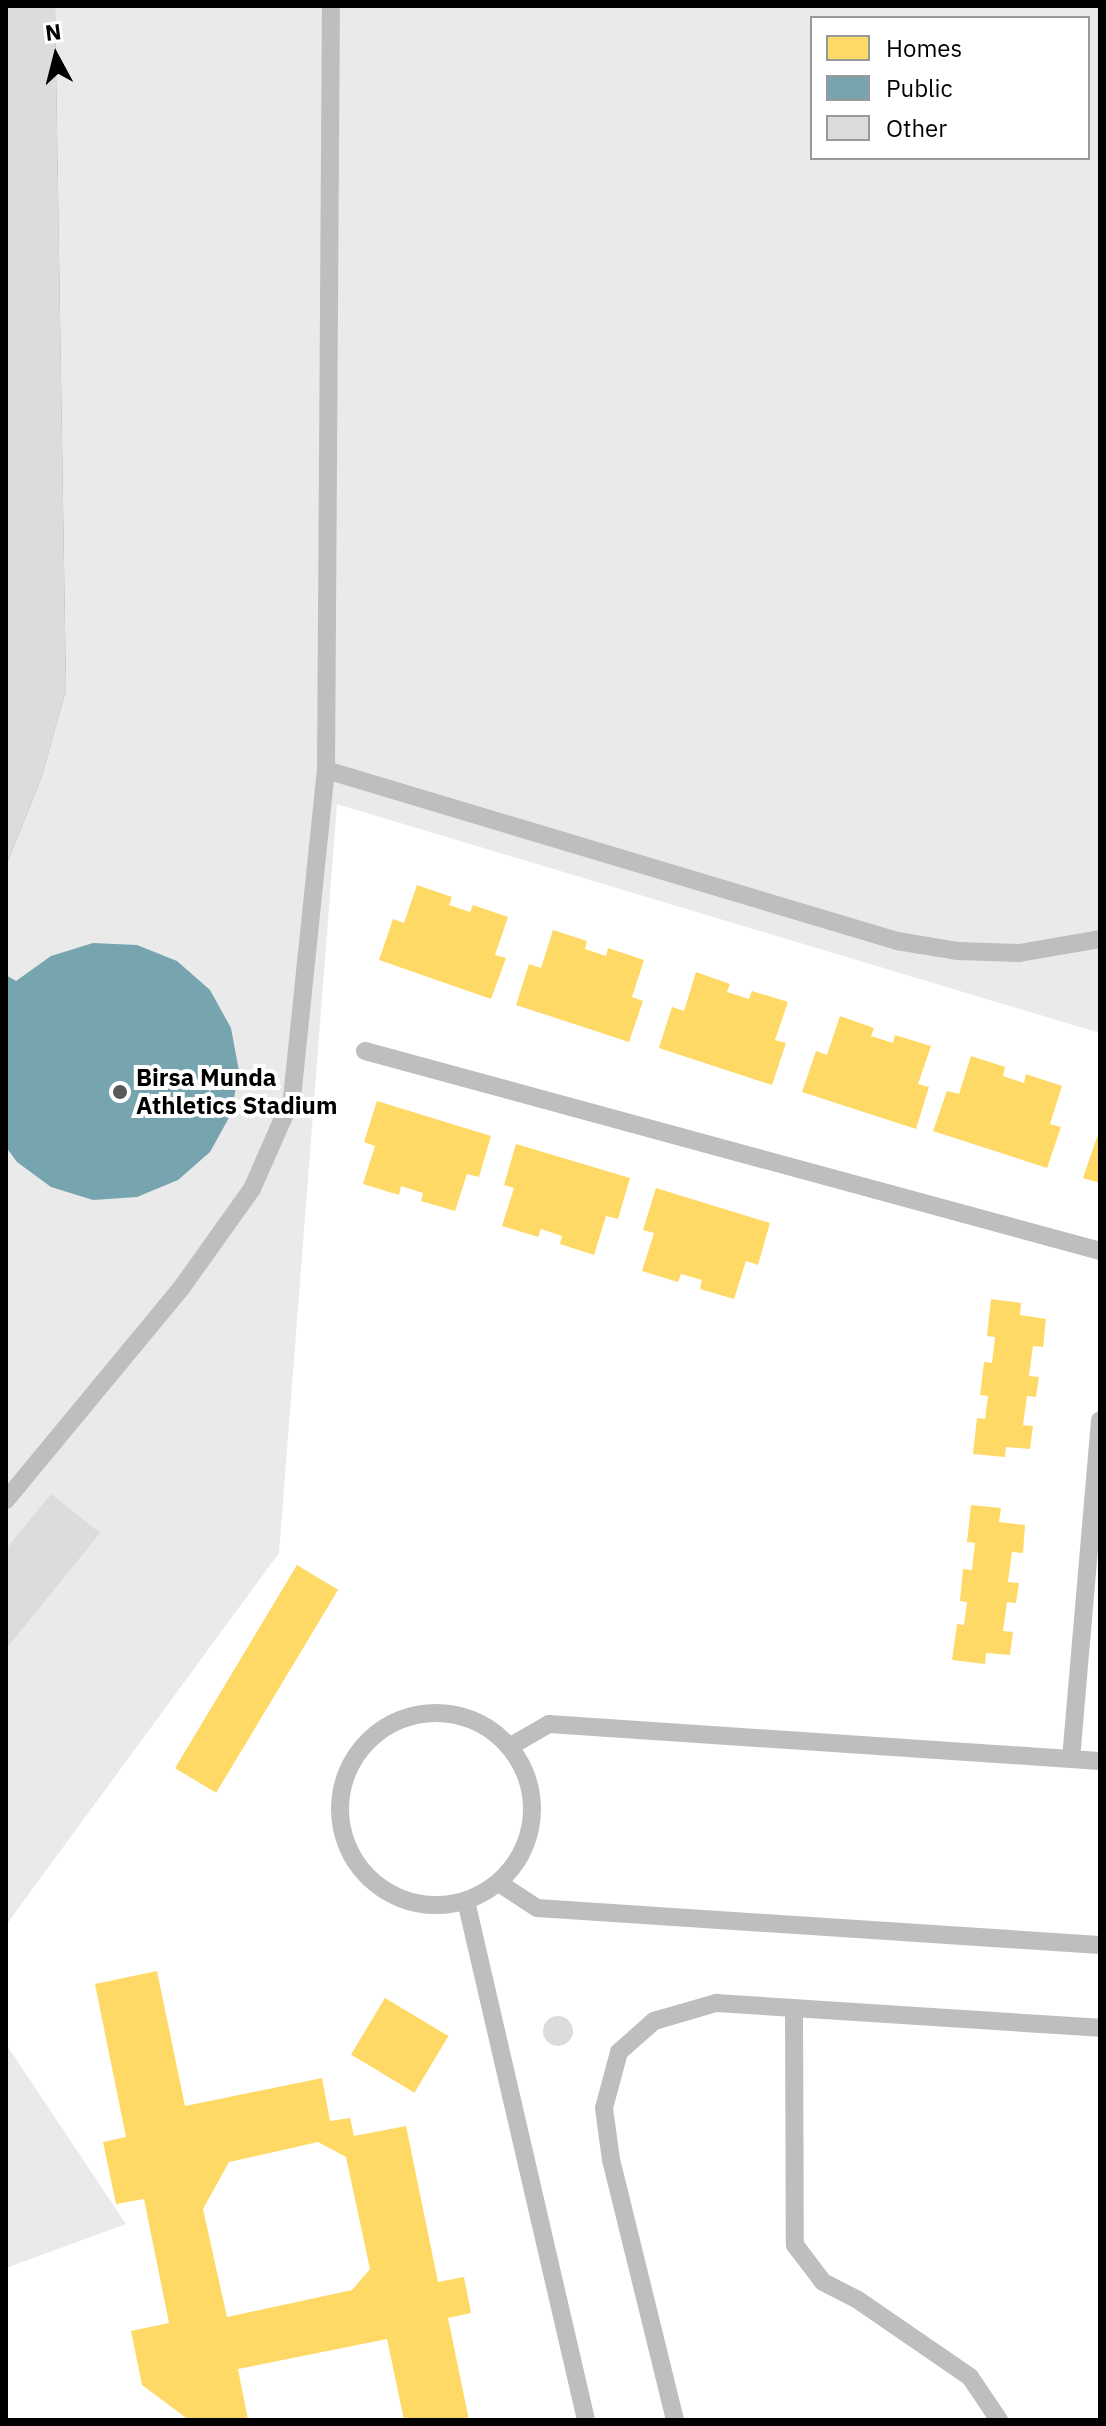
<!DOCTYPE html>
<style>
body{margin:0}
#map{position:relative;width:1106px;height:2426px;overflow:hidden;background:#fff;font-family:"IBM Plex Sans",sans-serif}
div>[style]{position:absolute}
.green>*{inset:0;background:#eaeaea}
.homes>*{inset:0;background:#ffd966;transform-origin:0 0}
.public>*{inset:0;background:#76a5af}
.building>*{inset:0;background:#dcdcdc}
.round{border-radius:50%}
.lane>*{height:18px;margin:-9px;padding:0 9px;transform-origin:9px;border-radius:9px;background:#bebebe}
.lane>.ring{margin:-9px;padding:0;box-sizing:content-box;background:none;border:18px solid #bebebe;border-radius:50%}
.dots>*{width:22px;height:22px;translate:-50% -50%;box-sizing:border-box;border:4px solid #fff;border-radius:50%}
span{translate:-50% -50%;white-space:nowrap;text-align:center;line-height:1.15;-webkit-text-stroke:8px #fff;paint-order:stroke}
.poi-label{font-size:24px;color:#000;font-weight:700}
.left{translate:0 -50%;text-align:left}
.frame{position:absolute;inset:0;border:8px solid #000;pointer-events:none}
.legend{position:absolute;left:810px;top:16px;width:280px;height:144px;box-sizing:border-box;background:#fff;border:2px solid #999;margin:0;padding:10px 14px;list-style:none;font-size:24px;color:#000}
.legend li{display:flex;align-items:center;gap:16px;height:40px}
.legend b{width:40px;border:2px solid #999}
.north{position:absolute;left:16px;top:16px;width:80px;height:80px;-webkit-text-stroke:6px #fff;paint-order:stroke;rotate:353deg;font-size:22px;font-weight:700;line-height:32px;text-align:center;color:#000}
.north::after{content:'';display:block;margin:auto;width:28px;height:36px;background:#000;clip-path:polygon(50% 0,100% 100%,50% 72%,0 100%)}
</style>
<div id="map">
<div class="green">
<div style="clip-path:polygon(evenodd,6px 6px,1100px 6px,1100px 1033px,337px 804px,279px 1553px,6px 1925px,6px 6px,812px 18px,1088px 18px,1088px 158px,812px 158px,812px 18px)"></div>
<div style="clip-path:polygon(6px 2044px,126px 2224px,6px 2268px)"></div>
</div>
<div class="homes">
<div style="clip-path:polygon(417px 885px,452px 897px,449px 905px,470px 912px,473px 905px,508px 917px,495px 955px,506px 958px,491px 999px,379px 960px,393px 919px,404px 923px)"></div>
<div style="clip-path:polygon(553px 930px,587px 941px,585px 949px,606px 956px,608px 948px,644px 960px,632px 997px,643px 1001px,629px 1042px,516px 1005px,529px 964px,541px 968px)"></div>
<div style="clip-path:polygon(696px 972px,730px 984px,727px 992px,749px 999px,752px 991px,788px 1002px,775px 1040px,786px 1043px,772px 1085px,659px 1048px,672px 1007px,684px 1011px)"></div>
<div style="clip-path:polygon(840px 1016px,874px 1028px,871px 1036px,893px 1043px,895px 1035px,931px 1046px,918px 1084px,929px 1087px,916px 1129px,802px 1092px,816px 1051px,827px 1055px)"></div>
<div style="clip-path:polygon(971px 1056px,1005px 1067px,1003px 1076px,1024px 1083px,1026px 1074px,1062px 1086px,1050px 1124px,1061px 1127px,1047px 1168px,933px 1131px,947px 1091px,959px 1094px)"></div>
<div style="clip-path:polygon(377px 1101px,491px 1136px,479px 1177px,467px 1174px,455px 1211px,421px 1201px,423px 1193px,401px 1186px,399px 1195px,363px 1184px,375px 1146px,364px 1142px)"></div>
<div style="clip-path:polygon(1097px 1137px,1100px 1138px,1100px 1183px,1083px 1178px)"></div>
<div style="clip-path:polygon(516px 1144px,630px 1178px,618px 1219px,606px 1216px,594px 1255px,560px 1244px,562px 1236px,541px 1229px,538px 1237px,502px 1226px,514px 1188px,504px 1185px)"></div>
<div style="clip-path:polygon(656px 1188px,770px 1223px,758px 1265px,746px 1261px,734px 1299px,700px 1289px,702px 1280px,681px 1274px,678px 1282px,642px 1271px,654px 1233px,643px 1230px)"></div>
<div style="clip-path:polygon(991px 1299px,1021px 1303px,1020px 1315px,1046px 1319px,1043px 1347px,1033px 1346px,1029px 1376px,1039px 1377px,1036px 1397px,1027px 1396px,1023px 1425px,1033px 1426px,1030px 1449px,1006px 1447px,1005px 1457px,973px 1454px,977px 1418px,985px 1419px,988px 1396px,980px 1395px,984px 1362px,992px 1363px,995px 1337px,987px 1336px)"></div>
<div style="clip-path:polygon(971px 1505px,1001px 1508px,999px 1522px,1025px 1525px,1023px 1553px,1012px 1552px,1008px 1582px,1019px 1583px,1016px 1603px,1007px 1602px,1003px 1631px,1013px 1632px,1010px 1655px,986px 1653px,985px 1664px,952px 1660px,957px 1624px,964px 1625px,967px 1602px,960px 1601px,963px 1569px,972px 1570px,975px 1543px,967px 1542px)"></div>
<div style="left:297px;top:1565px;width:48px;height:237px;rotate:31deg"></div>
<div style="clip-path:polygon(evenodd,157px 1971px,185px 2106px,322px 2078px,330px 2121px,350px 2118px,354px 2136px,406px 2126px,438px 2282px,464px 2277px,471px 2313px,448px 2318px,469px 2420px,404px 2420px,387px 2339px,238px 2369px,248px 2420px,189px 2420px,142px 2385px,131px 2331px,169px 2323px,144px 2199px,116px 2204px,103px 2142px,126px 2137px,95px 1984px,157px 1971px,318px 2142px,346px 2157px,370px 2269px,352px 2290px,227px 2317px,203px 2209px,229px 2162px,318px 2142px)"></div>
<div style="left:385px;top:1998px;width:74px;height:66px;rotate:31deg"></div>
</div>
<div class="public">
<div style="clip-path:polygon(6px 6px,55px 6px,66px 690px,41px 779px,6px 866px)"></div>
<div style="clip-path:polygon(93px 943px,137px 945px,177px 961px,210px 990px,231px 1028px,239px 1071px,231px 1114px,210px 1152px,178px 1180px,137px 1197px,93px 1200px,51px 1187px,17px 1162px,6px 1147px,6px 975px,16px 981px,51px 956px)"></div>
</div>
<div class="building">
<div style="clip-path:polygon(6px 6px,55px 6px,66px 690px,41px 779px,6px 866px)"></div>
<div style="clip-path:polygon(51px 1494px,100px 1533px,6px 1649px,6px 1549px)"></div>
<div class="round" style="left:543px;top:2016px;width:30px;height:30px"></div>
</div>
<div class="lane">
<div style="left:326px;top:770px;width:596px;rotate:16.67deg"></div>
<div style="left:897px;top:941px;width:62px;rotate:9.3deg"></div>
<div style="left:958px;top:951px;width:61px;rotate:1.9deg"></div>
<div style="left:1019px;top:953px;width:82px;rotate:-9.8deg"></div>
<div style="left:365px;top:1051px;width:762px;rotate:15.22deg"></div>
<div style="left:6px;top:1500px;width:276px;rotate:-50.4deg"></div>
<div style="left:182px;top:1287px;width:120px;rotate:-54.5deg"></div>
<div style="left:252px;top:1189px;width:99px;rotate:-66.3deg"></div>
<div style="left:292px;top:1098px;width:330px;rotate:-84.1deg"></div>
<div style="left:326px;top:770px;width:764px;rotate:-89.63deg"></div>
<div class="ring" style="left:340px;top:1713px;width:174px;height:174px"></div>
<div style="left:509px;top:1747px;width:46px;rotate:-29.9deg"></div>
<div style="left:549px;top:1724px;width:552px;rotate:3.84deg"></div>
<div style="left:1071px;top:1759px;width:340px;rotate:-85.1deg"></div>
<div style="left:499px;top:1883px;width:45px;rotate:33.3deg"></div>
<div style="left:537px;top:1908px;width:564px;rotate:3.76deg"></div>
<div style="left:466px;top:1901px;width:533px;rotate:76.98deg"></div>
<div style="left:794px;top:2008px;width:237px;rotate:89.8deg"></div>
<div style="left:795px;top:2245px;width:46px;rotate:52.9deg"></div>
<div style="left:823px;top:2282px;width:39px;rotate:27deg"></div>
<div style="left:858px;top:2300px;width:136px;rotate:34.5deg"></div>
<div style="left:970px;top:2377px;width:52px;rotate:56deg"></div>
<div style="left:675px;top:2420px;width:268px;rotate:-103.8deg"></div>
<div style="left:611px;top:2160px;width:52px;rotate:-97.7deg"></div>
<div style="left:604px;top:2108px;width:58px;rotate:-75deg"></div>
<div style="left:619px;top:2052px;width:47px;rotate:-41.5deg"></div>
<div style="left:654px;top:2021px;width:65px;rotate:-16.2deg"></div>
<div style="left:716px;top:2003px;width:385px;rotate:3.7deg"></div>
</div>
<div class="dots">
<div style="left:120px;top:1092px;background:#595959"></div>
</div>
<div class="poi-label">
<span class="left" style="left:136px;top:1092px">Birsa Munda<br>Athletics Stadium</span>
</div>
<div class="frame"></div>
<ul class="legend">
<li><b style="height:22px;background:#ffd966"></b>Homes</li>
<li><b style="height:22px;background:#76a5af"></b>Public</li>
<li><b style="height:22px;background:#dcdcdc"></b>Other</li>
</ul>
<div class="north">N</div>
</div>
